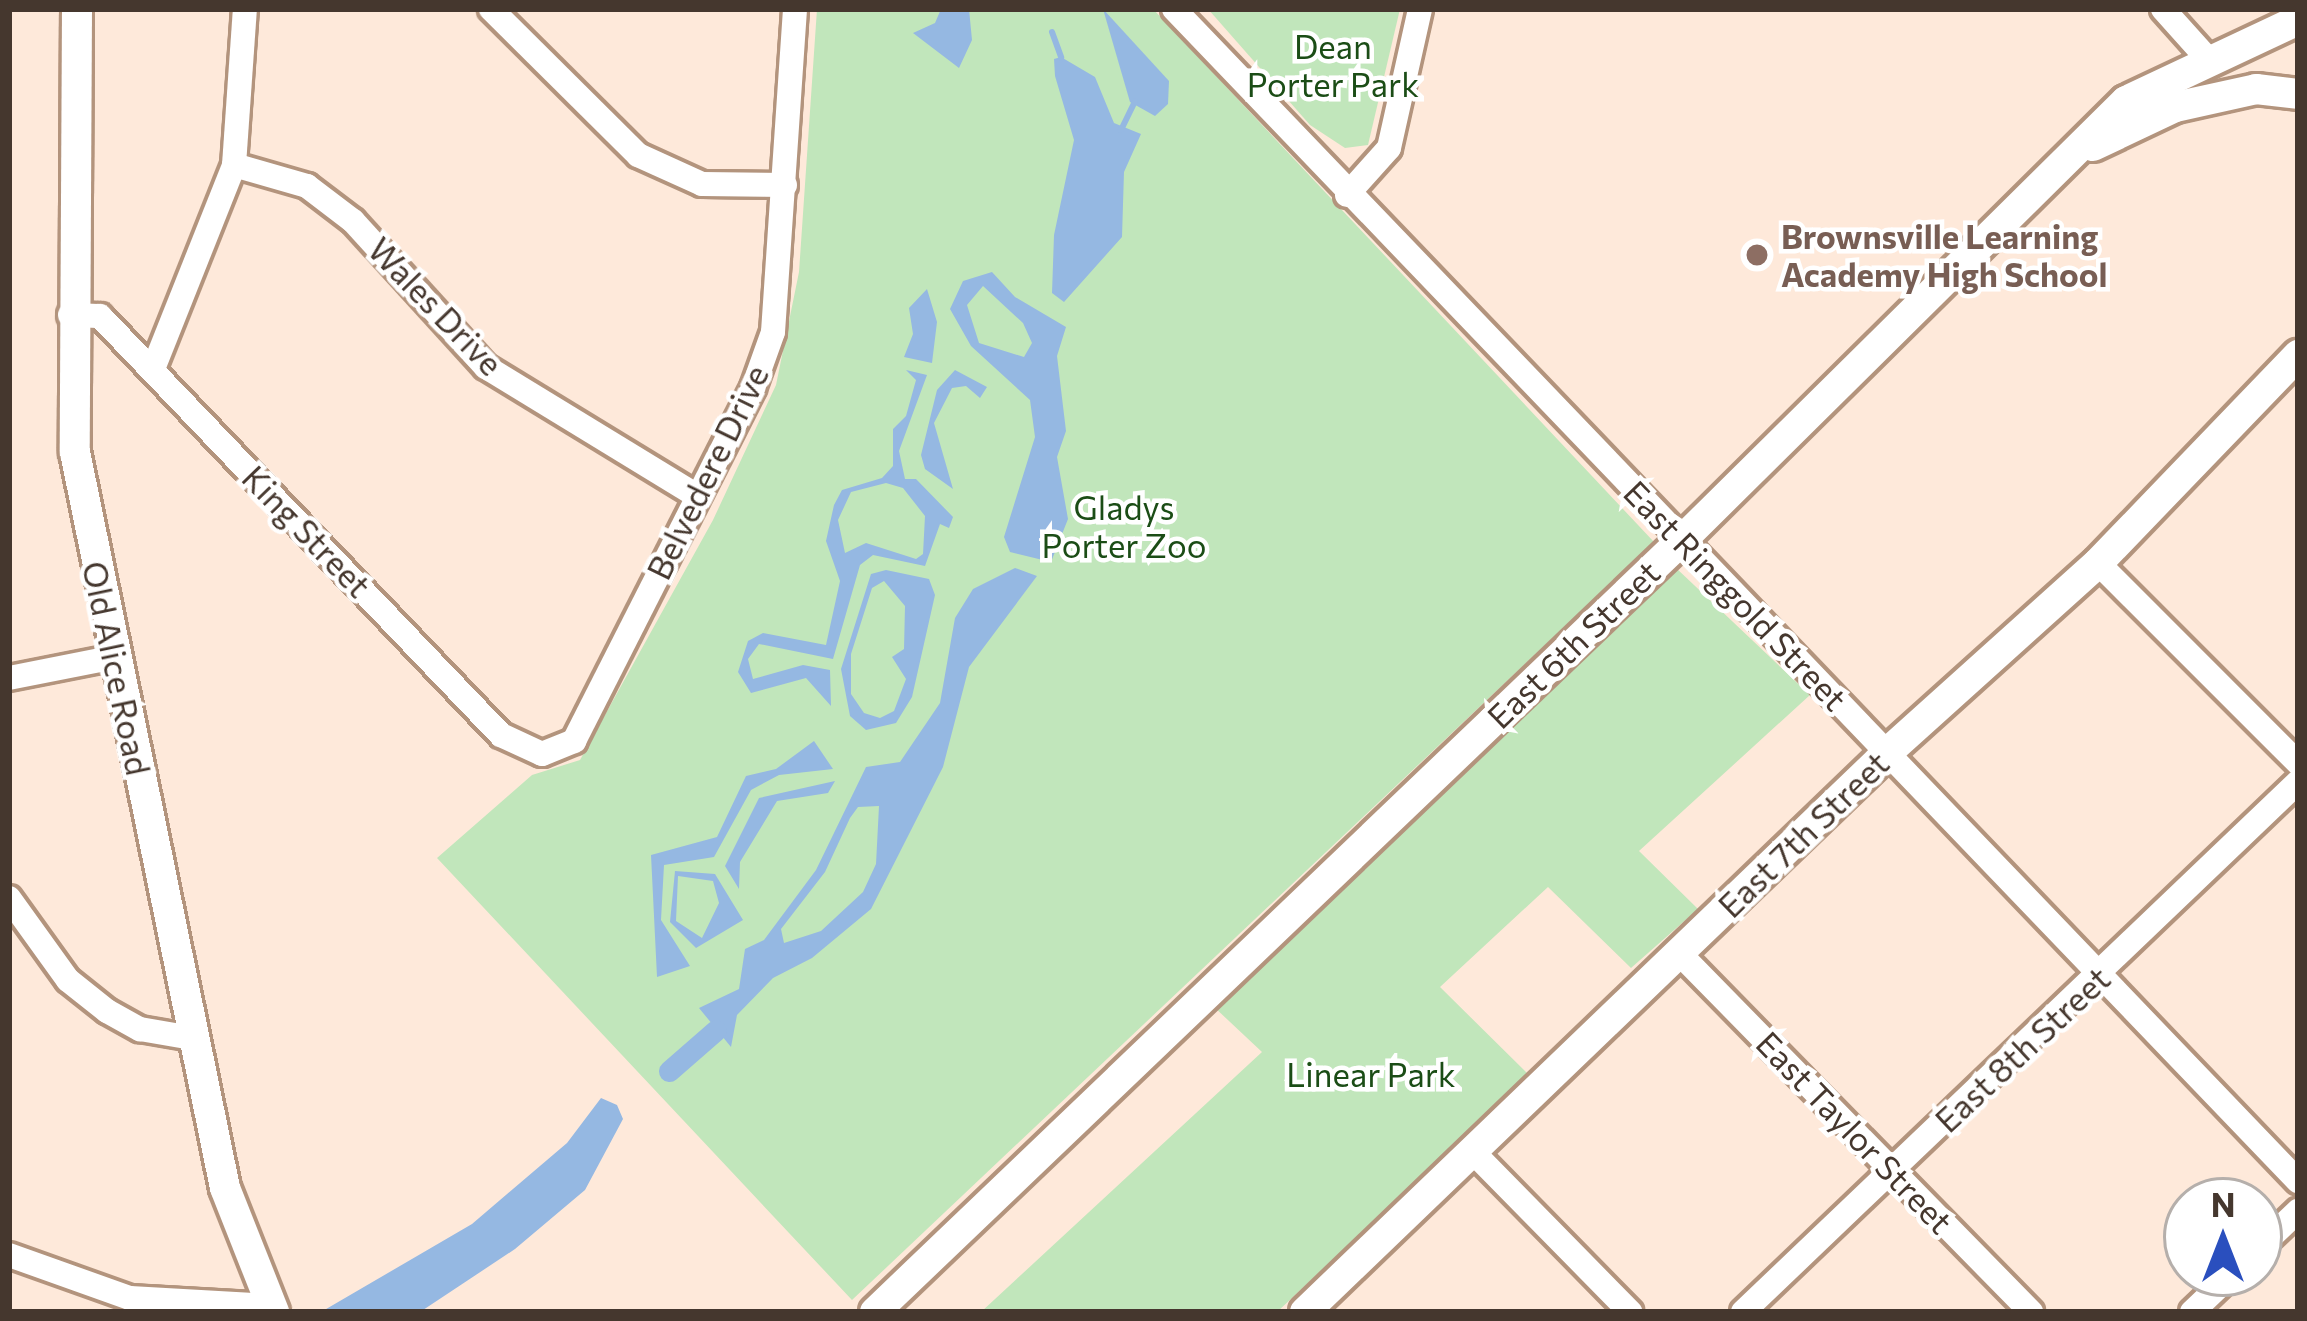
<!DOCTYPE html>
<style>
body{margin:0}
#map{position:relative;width:2307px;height:1321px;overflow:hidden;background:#fee9da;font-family:Commissioner,sans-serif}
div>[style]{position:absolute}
.green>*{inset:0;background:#c1e6bb}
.water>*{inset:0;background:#95b8e2}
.stream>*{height:6px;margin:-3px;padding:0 3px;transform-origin:3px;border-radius:3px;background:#95b8e2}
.canal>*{height:21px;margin:-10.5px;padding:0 10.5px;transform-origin:10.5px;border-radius:10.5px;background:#95b8e2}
.roads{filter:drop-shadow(3px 0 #b3947d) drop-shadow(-3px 0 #b3947d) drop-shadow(0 3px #b3947d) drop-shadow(0 -3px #b3947d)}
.minor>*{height:24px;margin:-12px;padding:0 12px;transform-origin:12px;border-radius:12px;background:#fff}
.major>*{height:30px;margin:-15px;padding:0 15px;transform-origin:15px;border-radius:15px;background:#fff}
.dots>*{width:33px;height:33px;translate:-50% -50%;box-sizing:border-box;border:6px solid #fff;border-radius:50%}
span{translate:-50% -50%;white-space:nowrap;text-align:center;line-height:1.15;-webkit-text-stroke:9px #fff;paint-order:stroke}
.park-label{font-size:33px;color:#1b4d16}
.education-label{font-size:33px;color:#785e54;font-weight:700}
.left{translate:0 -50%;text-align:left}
.street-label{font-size:33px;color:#45372e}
.frame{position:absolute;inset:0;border:12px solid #45372e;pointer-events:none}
.north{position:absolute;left:2163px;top:1177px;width:120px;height:120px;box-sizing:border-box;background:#fff;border:3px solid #b5afab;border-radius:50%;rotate:0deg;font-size:33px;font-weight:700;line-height:48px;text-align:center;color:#45372e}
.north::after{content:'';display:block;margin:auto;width:42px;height:54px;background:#2a4fbe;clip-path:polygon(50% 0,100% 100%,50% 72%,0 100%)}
</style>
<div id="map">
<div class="green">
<div style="clip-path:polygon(817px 9px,1153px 9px,1654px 542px,852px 1300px,437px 858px,532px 775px,580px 760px,713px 520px,776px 385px,799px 272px)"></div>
<div style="clip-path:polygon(1208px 9px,1400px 9px,1368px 145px,1345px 148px,1310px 125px)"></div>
<div style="clip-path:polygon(1675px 567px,1810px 695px,1639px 851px,1698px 909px,1631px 968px,1548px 887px,1440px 987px,1529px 1075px,1277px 1312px,981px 1312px,1262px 1052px,1213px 1006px)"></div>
</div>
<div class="water">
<div style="clip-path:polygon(941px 9px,969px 9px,972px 40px,959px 68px,913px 33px,935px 23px)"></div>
<div style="clip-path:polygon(1103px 9px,1169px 81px,1168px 104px,1155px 116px,1130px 102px)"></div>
<div style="clip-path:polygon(1061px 57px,1095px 77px,1114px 123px,1141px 134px,1124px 172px,1122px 237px,1064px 302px,1052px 293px,1054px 235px,1074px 140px,1055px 76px,1054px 59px)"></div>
<div style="clip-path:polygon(evenodd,992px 272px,1015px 297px,1066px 327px,1057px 356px,1066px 431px,1057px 457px,1068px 519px,1051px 562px,1010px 552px,1004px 537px,1035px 437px,1030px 400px,971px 346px,950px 309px,963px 281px,992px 272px,983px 286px,1023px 323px,1032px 343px,1024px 357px,979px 343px,967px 305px,983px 286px)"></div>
<div style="clip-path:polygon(927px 289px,937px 322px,932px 363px,904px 357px,913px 334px,909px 308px)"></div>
<div style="clip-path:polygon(evenodd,906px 370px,927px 375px,899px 451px,905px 479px,916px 479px,953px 517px,949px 528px,940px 524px,925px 566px,873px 555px,860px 565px,833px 659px,759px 644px,748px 659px,753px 679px,803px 665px,830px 670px,831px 706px,806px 678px,751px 693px,738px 672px,748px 641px,763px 633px,826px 645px,840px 581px,826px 541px,834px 505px,842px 490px,882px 478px,893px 466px,893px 429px,906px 416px,916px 380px,906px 370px,886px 483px,903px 488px,925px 516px,923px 554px,916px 559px,866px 543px,845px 553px,838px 520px,851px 492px,886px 483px)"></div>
<div style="clip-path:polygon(955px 370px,987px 387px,980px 398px,966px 386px,952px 388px,934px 423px,953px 489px,925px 469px,921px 455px,937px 390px)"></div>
<div style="clip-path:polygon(evenodd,1015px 568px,1037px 576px,969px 667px,943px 767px,871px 909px,812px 958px,773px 978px,737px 1015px,731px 1047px,699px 1008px,739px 989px,745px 949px,764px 940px,816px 870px,866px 767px,900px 762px,940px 703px,955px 618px,973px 589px,1015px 568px,879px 806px,876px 864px,863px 892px,821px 931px,784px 943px,781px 929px,825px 872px,850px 818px,858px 807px,879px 806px)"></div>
<div style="clip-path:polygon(evenodd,886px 570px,929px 579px,935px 595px,912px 697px,896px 723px,866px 730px,850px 716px,841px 669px,871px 574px,886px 570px,884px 581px,905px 606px,904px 649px,892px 657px,906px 679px,894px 711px,880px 718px,864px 713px,851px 694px,851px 654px,872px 588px,884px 581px)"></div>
<div style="clip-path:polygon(814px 741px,833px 769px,779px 775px,751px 790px,714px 857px,664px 865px,661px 920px,690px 966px,657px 977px,651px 855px,717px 837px,746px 776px,776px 769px)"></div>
<div style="clip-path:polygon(835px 781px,828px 793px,777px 801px,740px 862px,739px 889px,725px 866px,759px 798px)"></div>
<div style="clip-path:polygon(evenodd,675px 871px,715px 874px,743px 920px,696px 948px,670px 922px,675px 871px,678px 876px,713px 881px,719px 903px,702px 938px,676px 921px,678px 876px)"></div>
<div style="clip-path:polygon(601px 1098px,617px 1105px,623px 1119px,585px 1190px,515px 1249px,420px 1312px,321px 1312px,472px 1224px,567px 1143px)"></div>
</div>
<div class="stream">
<div style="left:1052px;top:32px;width:27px;rotate:70deg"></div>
<div style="left:1121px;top:130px;width:32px;rotate:-64deg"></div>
</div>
<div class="canal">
<div style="left:669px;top:1071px;width:62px;rotate:-41.1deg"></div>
</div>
<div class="roads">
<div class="minor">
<div style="left:491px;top:9px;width:207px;rotate:44.8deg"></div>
<div style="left:638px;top:155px;width:70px;rotate:24.4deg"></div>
<div style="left:702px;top:184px;width:83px;rotate:0.7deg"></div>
<div style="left:1174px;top:9px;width:1624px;rotate:46.2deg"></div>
<div style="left:2163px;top:9px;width:66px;rotate:48.1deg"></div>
<div style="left:234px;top:165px;width:76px;rotate:16deg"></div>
<div style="left:307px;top:186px;width:58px;rotate:37.3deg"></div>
<div style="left:353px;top:221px;width:197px;rotate:47.7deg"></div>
<div style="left:486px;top:367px;width:247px;rotate:31.4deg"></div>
<div style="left:1347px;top:195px;width:63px;rotate:-48.2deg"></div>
<div style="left:1389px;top:148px;width:142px;rotate:-77.4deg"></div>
<div style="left:70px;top:315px;width:30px;rotate:2deg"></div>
<div style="left:100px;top:316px;width:580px;rotate:46.26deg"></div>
<div style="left:501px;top:735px;width:45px;rotate:24.9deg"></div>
<div style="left:542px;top:754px;width:35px;rotate:-22deg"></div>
<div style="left:574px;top:741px;width:396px;rotate:-63.1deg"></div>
<div style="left:753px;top:388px;width:59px;rotate:-70.3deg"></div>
<div style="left:773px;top:332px;width:324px;rotate:-86.1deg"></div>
<div style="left:153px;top:369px;width:219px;rotate:-68.3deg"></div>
<div style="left:234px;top:165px;width:156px;rotate:-86deg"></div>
<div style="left:2098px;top:563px;width:283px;rotate:45deg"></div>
<div style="left:9px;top:678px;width:108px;rotate:-11.2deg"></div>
<div style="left:9px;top:898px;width:101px;rotate:54.3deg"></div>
<div style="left:68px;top:980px;width:50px;rotate:38.5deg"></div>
<div style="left:107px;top:1011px;width:38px;rotate:29deg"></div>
<div style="left:140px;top:1029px;width:53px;rotate:9.8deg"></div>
<div style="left:1679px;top:953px;width:503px;rotate:45.56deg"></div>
<div style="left:1472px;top:1151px;width:226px;rotate:45.5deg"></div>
<div style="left:2259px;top:1248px;width:54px;rotate:-43.5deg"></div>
<div style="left:9px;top:1255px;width:128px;rotate:19.6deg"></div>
<div style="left:130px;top:1298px;width:141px;rotate:3.2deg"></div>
<div style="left:1743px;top:1312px;width:767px;rotate:-43.68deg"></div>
<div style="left:2192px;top:1312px;width:57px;rotate:-43.6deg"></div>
</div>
<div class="major">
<div style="left:77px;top:9px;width:443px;rotate:90.3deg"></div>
<div style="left:75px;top:452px;width:751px;rotate:78.48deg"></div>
<div style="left:225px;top:1188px;width:133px;rotate:68.4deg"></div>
<div style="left:2093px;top:146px;width:91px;rotate:-25.4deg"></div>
<div style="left:2175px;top:107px;width:83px;rotate:-12.5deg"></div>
<div style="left:2256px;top:89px;width:42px;rotate:6.8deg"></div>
<div style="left:875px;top:1312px;width:1117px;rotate:-43.73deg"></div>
<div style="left:1682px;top:540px;width:624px;rotate:-44.68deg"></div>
<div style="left:2126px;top:101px;width:190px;rotate:-25.2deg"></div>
<div style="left:1305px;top:1312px;width:808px;rotate:-43.85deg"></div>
<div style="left:1888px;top:752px;width:283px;rotate:-42deg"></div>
<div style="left:2098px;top:563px;width:289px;rotate:-46.1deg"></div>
</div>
</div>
<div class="dots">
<div style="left:1757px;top:255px;background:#8d6e63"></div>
</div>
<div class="park-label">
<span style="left:1333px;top:65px">Dean<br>Porter Park</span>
<span style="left:1124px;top:526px">Gladys<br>Porter Zoo</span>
<span style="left:1371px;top:1074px">Linear Park</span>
</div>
<div class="education-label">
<span class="left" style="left:1781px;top:255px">Brownsville Learning<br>Academy High School</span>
</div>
<div class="street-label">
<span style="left:436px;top:306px;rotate:46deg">Wales Drive</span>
<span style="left:707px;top:472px;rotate:-64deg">Belvedere Drive</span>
<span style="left:307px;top:531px;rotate:46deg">King Street</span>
<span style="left:1736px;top:595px;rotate:46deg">East Ringgold Street</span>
<span style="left:1573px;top:644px;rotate:-44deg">East 6th Street</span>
<span style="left:117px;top:668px;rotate:78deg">Old Alice Road</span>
<span style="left:1803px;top:834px;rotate:-44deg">East 7th Street</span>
<span style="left:2022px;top:1049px;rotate:-43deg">East 8th Street</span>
<span style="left:1855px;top:1132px;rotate:46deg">East Taylor Street</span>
</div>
<div class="frame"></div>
<div class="north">N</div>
</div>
